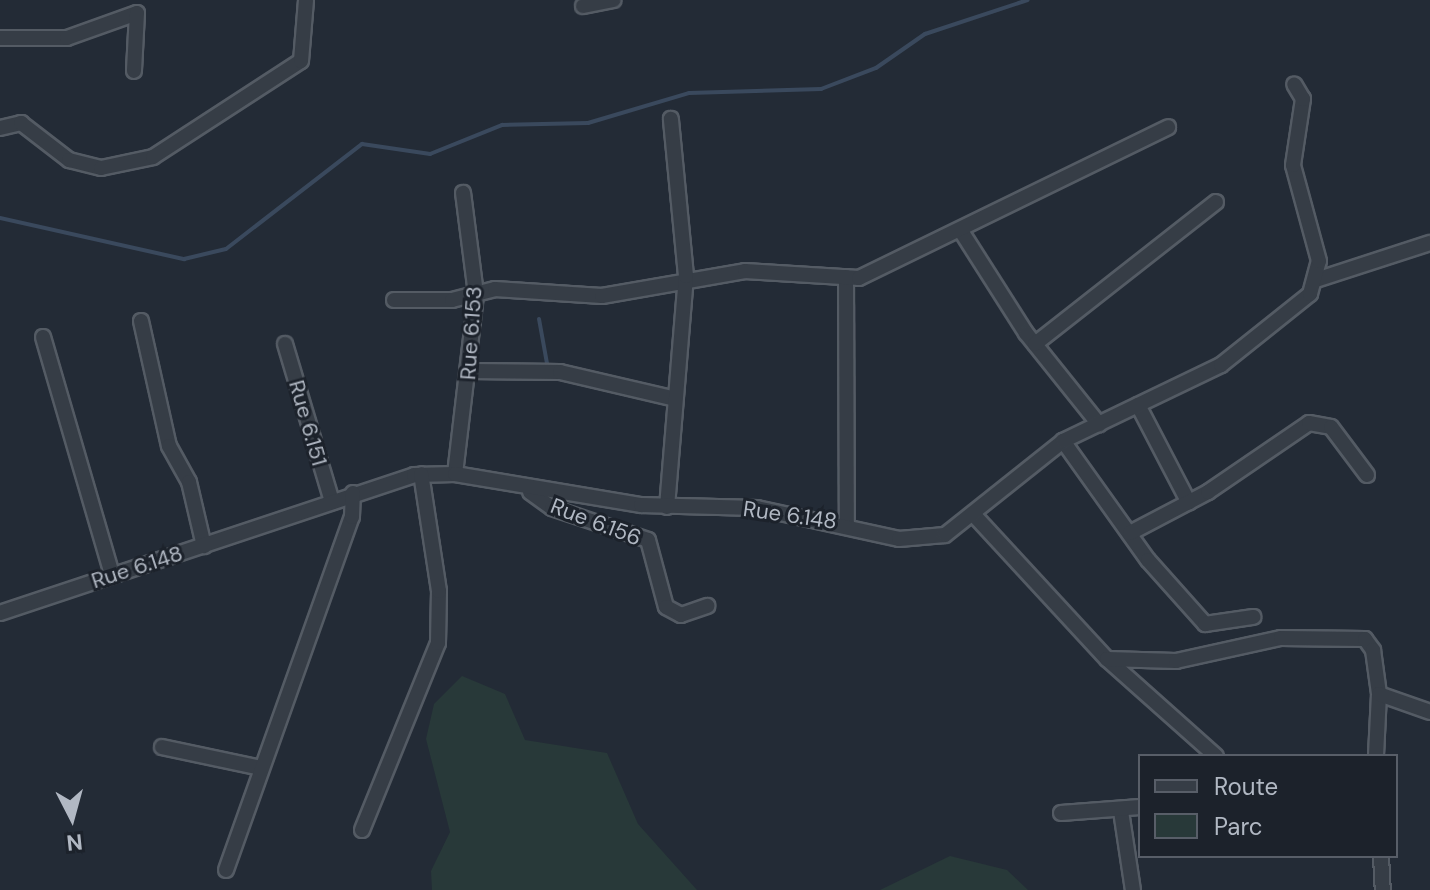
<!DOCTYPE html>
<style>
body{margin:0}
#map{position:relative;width:1430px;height:890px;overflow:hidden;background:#232b36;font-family:"DM Sans",sans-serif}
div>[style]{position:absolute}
.green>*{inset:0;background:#283939}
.stream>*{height:4px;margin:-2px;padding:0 2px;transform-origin:2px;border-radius:2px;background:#3a495d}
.roads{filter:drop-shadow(2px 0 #545b64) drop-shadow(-2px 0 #545b64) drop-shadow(0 2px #545b64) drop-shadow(0 -2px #545b64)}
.street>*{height:14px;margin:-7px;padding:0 7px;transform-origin:7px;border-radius:7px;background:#363d46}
span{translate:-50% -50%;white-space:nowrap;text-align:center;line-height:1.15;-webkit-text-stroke:6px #1c222b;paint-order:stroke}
.street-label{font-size:22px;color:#b1b8c3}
.legend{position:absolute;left:1138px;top:754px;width:260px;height:104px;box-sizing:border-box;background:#1c222b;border:2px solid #585e68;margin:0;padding:10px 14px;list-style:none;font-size:24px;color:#b1b8c3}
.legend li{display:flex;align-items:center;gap:16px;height:40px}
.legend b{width:40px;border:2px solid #585e68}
.north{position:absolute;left:32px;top:778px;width:80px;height:80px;-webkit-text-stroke:6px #1c222b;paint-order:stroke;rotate:174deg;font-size:22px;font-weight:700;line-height:32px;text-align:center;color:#b1b8c3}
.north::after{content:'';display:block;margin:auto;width:28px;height:36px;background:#b1b8c3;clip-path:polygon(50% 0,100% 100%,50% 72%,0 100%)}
</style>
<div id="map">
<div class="green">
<div style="clip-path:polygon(462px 676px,505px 694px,525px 740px,607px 753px,638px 824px,697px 890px,432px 890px,431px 871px,450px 832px,426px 739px,434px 704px)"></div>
<div style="clip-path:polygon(950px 856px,1007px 870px,1028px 890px,880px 890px)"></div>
</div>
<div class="stream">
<div style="left:0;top:218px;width:189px;rotate:12.6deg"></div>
<div style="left:184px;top:259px;width:43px;rotate:-13.4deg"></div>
<div style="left:226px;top:249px;width:172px;rotate:-37.7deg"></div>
<div style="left:362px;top:144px;width:69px;rotate:8.4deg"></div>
<div style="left:430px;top:154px;width:78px;rotate:-21.9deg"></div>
<div style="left:502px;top:125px;width:86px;rotate:-1.3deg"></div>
<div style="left:588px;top:123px;width:105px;rotate:-16.5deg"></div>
<div style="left:689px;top:93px;width:132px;rotate:-1.7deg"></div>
<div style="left:821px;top:89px;width:59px;rotate:-20.9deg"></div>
<div style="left:876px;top:68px;width:60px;rotate:-34.8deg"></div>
<div style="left:925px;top:34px;width:108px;rotate:-18.3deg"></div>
<div style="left:539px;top:319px;width:51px;rotate:79.8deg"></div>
</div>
<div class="roads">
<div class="street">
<div style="left:583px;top:6px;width:31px;rotate:-11deg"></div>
<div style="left:0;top:38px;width:67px"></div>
<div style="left:67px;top:38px;width:74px;rotate:-19.7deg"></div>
<div style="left:137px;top:13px;width:58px;rotate:93deg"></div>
<div style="left:0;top:128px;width:22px;rotate:-13deg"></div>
<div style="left:21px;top:123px;width:61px;rotate:37.6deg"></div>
<div style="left:69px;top:160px;width:33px;rotate:14deg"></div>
<div style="left:101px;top:168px;width:53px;rotate:-11.9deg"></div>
<div style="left:153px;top:157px;width:176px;rotate:-33deg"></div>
<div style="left:301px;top:61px;width:61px;rotate:-85.3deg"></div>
<div style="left:961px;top:231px;width:121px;rotate:57.5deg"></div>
<div style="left:1026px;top:333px;width:117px;rotate:51.3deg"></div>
<div style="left:846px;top:277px;width:246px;rotate:89.8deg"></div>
<div style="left:1316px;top:280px;width:120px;rotate:-18deg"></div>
<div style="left:394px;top:300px;width:58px"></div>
<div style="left:452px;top:300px;width:44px;rotate:-14.3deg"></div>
<div style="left:495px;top:289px;width:107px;rotate:3.7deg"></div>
<div style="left:602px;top:296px;width:145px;rotate:-9.9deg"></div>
<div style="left:745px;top:271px;width:114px;rotate:3.5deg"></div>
<div style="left:859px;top:278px;width:344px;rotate:-26deg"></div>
<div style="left:141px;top:321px;width:128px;rotate:77.4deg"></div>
<div style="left:169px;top:446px;width:41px;rotate:60.9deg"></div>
<div style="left:189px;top:482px;width:66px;rotate:76.8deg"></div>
<div style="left:43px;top:337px;width:248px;rotate:73.8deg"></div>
<div style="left:285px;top:344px;width:165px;rotate:73.4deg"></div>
<div style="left:1035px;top:344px;width:230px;rotate:-38.1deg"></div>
<div style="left:470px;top:371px;width:90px;rotate:0.6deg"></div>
<div style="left:560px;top:372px;width:115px;rotate:13.1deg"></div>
<div style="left:1138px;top:405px;width:110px;rotate:62.5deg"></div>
<div style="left:1063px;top:441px;width:146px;rotate:54.5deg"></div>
<div style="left:1148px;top:560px;width:86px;rotate:48.3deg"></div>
<div style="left:1205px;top:624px;width:49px;rotate:-8.3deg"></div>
<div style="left:455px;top:474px;width:181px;rotate:-83.3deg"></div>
<div style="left:476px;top:294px;width:102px;rotate:-97.3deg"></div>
<div style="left:530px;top:492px;width:27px;rotate:36deg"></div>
<div style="left:552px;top:508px;width:101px;rotate:18.4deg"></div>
<div style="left:648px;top:540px;width:69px;rotate:75deg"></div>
<div style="left:666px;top:607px;width:17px;rotate:28deg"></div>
<div style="left:681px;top:615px;width:28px;rotate:-19deg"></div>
<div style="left:667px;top:507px;width:232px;rotate:-85.3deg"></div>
<div style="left:686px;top:276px;width:158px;rotate:-95.5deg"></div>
<div style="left:974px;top:515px;width:196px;rotate:47.3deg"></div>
<div style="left:1107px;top:659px;width:146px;rotate:41.7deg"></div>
<div style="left:1130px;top:533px;width:88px;rotate:-27.7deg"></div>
<div style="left:1208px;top:492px;width:122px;rotate:-34.3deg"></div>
<div style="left:1309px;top:423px;width:22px;rotate:10deg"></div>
<div style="left:1331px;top:427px;width:60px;rotate:53.1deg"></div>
<div style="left:0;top:613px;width:436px;rotate:-18.4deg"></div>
<div style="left:414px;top:475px;width:41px;rotate:-1.4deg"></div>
<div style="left:455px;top:474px;width:189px;rotate:9.5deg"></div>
<div style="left:641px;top:505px;width:116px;rotate:1.5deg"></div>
<div style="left:757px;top:508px;width:145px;rotate:12.3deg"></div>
<div style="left:899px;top:539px;width:46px;rotate:-5deg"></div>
<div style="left:945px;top:535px;width:151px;rotate:-38.5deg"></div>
<div style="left:1063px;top:441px;width:175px;rotate:-25.7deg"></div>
<div style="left:1221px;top:365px;width:114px;rotate:-38.6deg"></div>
<div style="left:1310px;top:294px;width:34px;rotate:-75deg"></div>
<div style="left:1319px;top:261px;width:99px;rotate:-105.2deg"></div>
<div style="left:1293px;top:165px;width:67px;rotate:-81.4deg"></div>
<div style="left:1303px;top:99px;width:17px;rotate:-121deg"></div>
<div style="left:1107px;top:659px;width:69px;rotate:1.7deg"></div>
<div style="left:1176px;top:661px;width:107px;rotate:-12.4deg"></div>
<div style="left:1281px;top:638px;width:84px;rotate:0.7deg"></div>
<div style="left:1365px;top:639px;width:14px;rotate:54deg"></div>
<div style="left:1373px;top:650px;width:44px;rotate:82.2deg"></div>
<div style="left:1379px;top:694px;width:62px;rotate:92.8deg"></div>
<div style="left:1379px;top:694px;width:54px;rotate:19.4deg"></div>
<div style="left:162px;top:747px;width:101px;rotate:12deg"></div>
<div style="left:1121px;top:811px;width:80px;rotate:81.4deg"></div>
<div style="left:1061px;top:813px;width:79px;rotate:-4.3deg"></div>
<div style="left:362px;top:830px;width:202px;rotate:-67.9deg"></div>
<div style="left:438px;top:643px;width:52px;rotate:-88.9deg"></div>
<div style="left:439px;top:591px;width:118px;rotate:-98.7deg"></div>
<div style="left:1381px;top:856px;width:34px;rotate:87deg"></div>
<div style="left:226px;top:870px;width:375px;rotate:-70.4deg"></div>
<div style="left:352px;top:517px;width:24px;rotate:-88deg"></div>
</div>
</div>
<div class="street-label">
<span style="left:471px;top:333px;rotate:-86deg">Rue 6.153</span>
<span style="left:308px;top:423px;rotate:74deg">Rue 6.151</span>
<span style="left:790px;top:515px;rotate:8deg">Rue 6.148</span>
<span style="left:596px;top:522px;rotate:21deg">Rue 6.156</span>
<span style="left:137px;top:567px;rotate:-18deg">Rue 6.148</span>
</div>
<ul class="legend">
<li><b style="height:10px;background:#363d46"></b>Route</li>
<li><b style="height:22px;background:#283939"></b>Parc</li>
</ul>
<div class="north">N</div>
</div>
